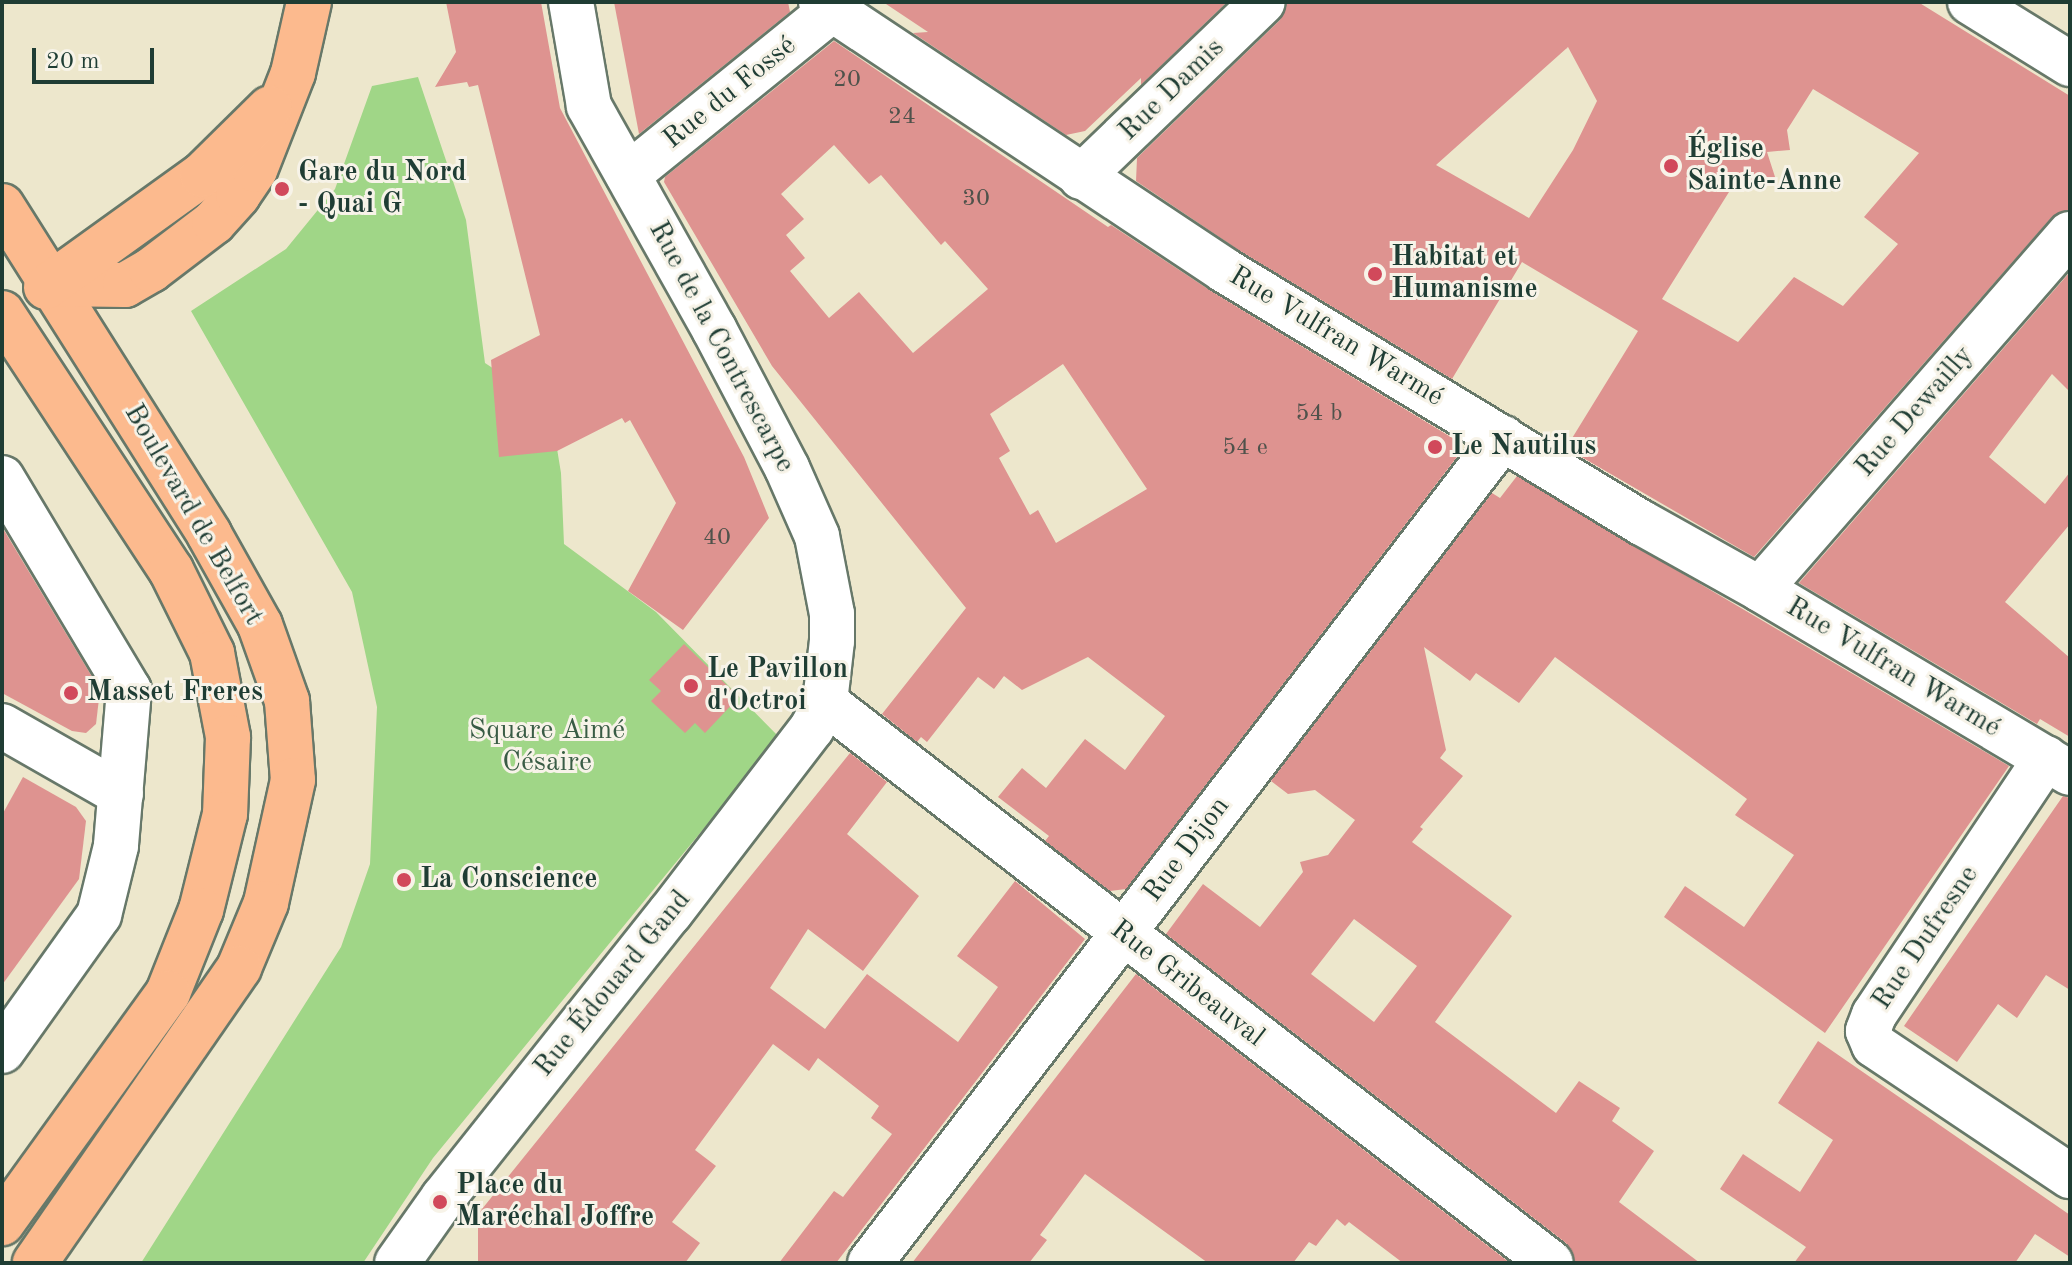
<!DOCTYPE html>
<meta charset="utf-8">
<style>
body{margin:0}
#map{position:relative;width:2072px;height:1265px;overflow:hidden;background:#ede7cc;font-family:"Old Standard TT",serif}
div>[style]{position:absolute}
.green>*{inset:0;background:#a0d687}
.building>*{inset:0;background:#de9390}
.roads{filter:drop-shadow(2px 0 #677869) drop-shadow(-2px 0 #677869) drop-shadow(0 2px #677869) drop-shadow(0 -2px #677869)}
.minor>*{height:44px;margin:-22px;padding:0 22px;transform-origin:22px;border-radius:22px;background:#fff}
.major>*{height:44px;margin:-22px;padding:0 22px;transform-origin:22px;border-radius:22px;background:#fcba8e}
.dots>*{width:22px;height:22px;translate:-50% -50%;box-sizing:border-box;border:4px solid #f7f3e8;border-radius:50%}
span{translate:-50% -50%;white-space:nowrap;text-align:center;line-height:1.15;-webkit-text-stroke:6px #f7f3e8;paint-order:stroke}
.number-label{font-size:24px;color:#4f524b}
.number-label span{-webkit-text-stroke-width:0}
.street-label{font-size:28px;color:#1f3d34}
.poi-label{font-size:28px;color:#1f3d34;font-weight:700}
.left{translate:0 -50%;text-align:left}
.park-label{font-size:28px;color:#395c45}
.frame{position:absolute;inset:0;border:4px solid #1f3d34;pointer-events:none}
.scale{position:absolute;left:32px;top:48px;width:122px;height:36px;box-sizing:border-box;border:4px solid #1f3d34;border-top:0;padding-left:10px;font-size:24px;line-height:28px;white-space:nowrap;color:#1f3d34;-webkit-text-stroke:6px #f7f3e8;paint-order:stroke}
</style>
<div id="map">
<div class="green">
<div style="clip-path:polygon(418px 77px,466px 220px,485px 363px,550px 406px,561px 473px,564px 544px,656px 612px,779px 737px,433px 1158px,363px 1263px,141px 1263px,341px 947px,370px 864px,377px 707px,352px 592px,191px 311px,286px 249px,335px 189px,372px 86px)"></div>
</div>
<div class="building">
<div style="clip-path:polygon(446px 2px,541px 2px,560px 108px,744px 457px,769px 518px,683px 630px,628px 591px,676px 503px,630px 420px,625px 423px,622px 418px,557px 451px,499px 457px,491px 360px,540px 335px,478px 85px,469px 87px,467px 82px,435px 87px,456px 52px)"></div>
<div style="clip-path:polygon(614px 2px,788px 2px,790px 12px,639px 134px)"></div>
<div style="clip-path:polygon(883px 2px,1227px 2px,1141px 85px,1141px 78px,1085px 131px,1066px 135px,913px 33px,928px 32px)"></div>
<div style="clip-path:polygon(evenodd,1287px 2px,1918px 2px,2070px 96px,2070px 210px,2051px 218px,1754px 557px,1566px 448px,1638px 331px,1628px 325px,1522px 262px,1452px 379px,1237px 249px,1136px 181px,1137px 158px,1280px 20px,1287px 2px,1568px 47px,1597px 101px,1573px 150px,1529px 218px,1436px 165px,1568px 47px,1287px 2px,1813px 89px,1919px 153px,1864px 217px,1898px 244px,1843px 306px,1794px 277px,1738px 342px,1662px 299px,1734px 184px,1776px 180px,1767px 152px,1790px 150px,1787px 130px,1813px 89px)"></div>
<div style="clip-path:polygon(evenodd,834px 41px,1108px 227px,1111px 225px,1211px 291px,1459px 442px,1460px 453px,1126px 889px,1110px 891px,1045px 841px,1049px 836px,998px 797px,1022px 768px,1046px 788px,1085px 739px,1125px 770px,1165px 716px,1088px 657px,1022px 690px,1004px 676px,994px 689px,978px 677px,927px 742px,921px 737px,917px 742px,882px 714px,966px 608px,772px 366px,664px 182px,665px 177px,834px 41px,834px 145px,869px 184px,881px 175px,941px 245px,945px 241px,988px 289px,913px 353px,859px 292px,829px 318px,790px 271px,805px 258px,786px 235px,804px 219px,781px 194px,834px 145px,834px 41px,1063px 364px,1147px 489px,1056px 543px,1038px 510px,1030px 515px,999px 458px,1010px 451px,990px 414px,1063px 364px)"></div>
<div style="clip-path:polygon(2070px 272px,2070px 392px,2052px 374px,1989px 457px,2045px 504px,2070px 472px,2070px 524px,2005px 602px,2070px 658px,2070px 737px,2040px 719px,2037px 724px,1799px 583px)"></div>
<div style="clip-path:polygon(evenodd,1517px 476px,2009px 766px,1825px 1033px,1664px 917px,1685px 886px,1744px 927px,1794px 855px,1735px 815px,1747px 799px,1555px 657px,1519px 703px,1476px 673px,1470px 681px,1424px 647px,1446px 750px,1440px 758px,1463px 776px,1420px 827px,1423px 829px,1412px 842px,1512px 916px,1435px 1022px,1556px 1113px,1579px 1081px,1620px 1108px,1612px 1121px,1654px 1151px,1619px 1202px,1700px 1263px,1575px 1263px,1566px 1243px,1166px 934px,1203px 884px,1260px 927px,1303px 872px,1300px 862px,1328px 855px,1355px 820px,1315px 790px,1288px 794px,1271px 781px,1492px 493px,1500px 498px,1517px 476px,1354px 919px,1417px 966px,1374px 1022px,1311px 974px,1354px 919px)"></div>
<div style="clip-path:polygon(2px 527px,100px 690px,96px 724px,86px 733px,72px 731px,2px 693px)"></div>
<div style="clip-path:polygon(684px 644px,739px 697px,705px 733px,695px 723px,685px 733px,651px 701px,661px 691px,649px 680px)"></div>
<div style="clip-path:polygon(850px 753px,887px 782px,847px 834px,919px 896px,863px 971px,808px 929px,770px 988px,825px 1029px,867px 974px,958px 1042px,998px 987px,957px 956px,1015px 881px,1085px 939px,836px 1263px,779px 1263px,834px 1191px,843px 1197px,892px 1134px,871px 1118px,879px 1106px,818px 1058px,809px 1071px,773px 1044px,695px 1150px,716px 1166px,672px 1222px,700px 1243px,685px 1263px,478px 1263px,478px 1214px)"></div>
<div style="clip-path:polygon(23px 777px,76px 807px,86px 821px,79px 879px,2px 985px,2px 815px)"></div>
<div style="clip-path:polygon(2063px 796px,2070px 798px,2070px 990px,2046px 975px,2017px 1018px,1998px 1004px,1957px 1062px,1904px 1026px)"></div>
<div style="clip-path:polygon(1136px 974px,1510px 1263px,1403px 1263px,1349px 1222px,1345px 1226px,1337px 1219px,1316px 1246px,1309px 1242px,1293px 1263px,1208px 1263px,1085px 1174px,1040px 1235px,1047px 1240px,1029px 1263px,912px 1263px)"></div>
<div style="clip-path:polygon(1818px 1041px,2070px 1215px,2070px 1257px,2035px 1234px,2015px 1263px,1794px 1263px,1806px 1247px,1720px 1189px,1743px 1154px,1800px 1192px,1833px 1140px,1778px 1103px)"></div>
</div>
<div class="roads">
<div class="minor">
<div style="left:821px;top:2px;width:484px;rotate:33.6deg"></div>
<div style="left:1224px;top:270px;width:489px;rotate:31.2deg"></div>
<div style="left:1642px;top:523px;width:135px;rotate:29.2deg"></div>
<div style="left:1760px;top:589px;width:360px;rotate:30.7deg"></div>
<div style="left:1970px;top:2px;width:118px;rotate:31.8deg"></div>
<div style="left:628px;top:175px;width:262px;rotate:-39deg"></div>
<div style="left:1081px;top:177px;width:252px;rotate:-43.9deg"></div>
<div style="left:2px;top:478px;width:247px;rotate:59.1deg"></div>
<div style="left:129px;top:690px;width:157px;rotate:94.8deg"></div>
<div style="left:116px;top:846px;width:71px;rotate:103.8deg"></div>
<div style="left:99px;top:915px;width:167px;rotate:125.5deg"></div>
<div style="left:1760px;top:589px;width:471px;rotate:-48.9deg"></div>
<div style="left:825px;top:702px;width:917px;rotate:37.69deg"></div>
<div style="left:2px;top:726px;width:137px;rotate:29.7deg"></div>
<div style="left:2046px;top:758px;width:309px;rotate:123.8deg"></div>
<div style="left:1874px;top:1015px;width:17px;rotate:111deg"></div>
<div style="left:1868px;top:1031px;width:15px;rotate:67deg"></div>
<div style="left:1874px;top:1045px;width:236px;rotate:33.8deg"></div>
<div style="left:397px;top:1263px;width:80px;rotate:-54.7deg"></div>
<div style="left:443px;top:1198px;width:364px;rotate:-51.5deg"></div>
<div style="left:670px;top:913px;width:233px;rotate:-52.5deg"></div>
<div style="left:812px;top:728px;width:29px;rotate:-63deg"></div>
<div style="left:825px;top:702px;width:61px;rotate:-83.5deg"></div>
<div style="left:832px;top:641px;width:27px;rotate:-90deg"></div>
<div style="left:832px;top:614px;width:79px;rotate:-100.9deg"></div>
<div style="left:817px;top:536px;width:74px;rotate:-113.8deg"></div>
<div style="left:787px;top:468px;width:157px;rotate:-117.7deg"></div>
<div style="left:714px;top:329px;width:256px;rotate:-119.3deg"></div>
<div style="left:589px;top:106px;width:106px;rotate:-99.8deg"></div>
<div style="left:870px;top:1263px;width:1040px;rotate:-52.5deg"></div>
</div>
<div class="major">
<div style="left:2px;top:206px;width:388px;rotate:57.7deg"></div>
<div style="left:209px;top:534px;width:104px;rotate:60.7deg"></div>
<div style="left:260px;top:625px;width:81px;rotate:70.4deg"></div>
<div style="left:287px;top:701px;width:79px;rotate:85.7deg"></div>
<div style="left:293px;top:780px;width:126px;rotate:102.4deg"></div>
<div style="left:266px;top:903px;width:70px;rotate:112.6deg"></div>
<div style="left:239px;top:968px;width:359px;rotate:124.7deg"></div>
<div style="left:52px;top:284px;width:73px;rotate:0.8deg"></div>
<div style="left:125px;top:285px;width:30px;rotate:-30deg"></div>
<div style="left:151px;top:270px;width:79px;rotate:-37.3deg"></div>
<div style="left:214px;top:222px;width:36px;rotate:-48deg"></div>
<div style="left:238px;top:195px;width:30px;rotate:-56deg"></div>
<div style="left:255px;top:170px;width:104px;rotate:-68.6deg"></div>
<div style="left:293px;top:73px;width:73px;rotate:-77.3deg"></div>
<div style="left:46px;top:287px;width:192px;rotate:-35.7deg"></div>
<div style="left:202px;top:175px;width:95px;rotate:-44.6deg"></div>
<div style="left:2px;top:313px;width:308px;rotate:56.7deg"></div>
<div style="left:171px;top:570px;width:93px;rotate:63.7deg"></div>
<div style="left:212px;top:653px;width:86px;rotate:79.2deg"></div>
<div style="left:228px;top:737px;width:77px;rotate:92.2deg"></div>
<div style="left:225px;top:814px;width:99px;rotate:104deg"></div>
<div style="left:201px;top:910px;width:89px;rotate:111.7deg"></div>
<div style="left:168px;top:993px;width:284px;rotate:125.8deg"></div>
</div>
</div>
<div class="dots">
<div style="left:1671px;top:166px;background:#d1495b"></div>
<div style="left:282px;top:189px;background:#d1495b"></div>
<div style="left:1375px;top:274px;background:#d1495b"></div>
<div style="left:1435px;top:447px;background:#d1495b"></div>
<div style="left:691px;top:686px;background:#d1495b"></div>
<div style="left:71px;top:693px;background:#d1495b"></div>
<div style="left:404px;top:880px;background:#d1495b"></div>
<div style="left:440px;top:1202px;background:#d1495b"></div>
</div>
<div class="number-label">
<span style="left:847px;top:81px">20</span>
<span style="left:902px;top:118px">24</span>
<span style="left:976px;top:200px">30</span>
<span style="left:1319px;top:415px">54 b</span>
<span style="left:1245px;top:449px">54 e</span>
<span style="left:717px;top:539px">40</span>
</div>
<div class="street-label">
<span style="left:1172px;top:90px;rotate:-44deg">Rue Damis</span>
<span style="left:730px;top:93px;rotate:-39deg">Rue du Fossé</span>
<span style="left:1336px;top:337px;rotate:31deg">Rue Vulfran Warmé</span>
<span style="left:721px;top:347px;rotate:62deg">Rue de la Contrescarpe</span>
<span style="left:1915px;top:412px;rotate:-49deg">Rue Dewailly</span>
<span style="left:193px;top:515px;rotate:60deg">Boulevard de Belfort</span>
<span style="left:1893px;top:668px;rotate:31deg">Rue Vulfran Warmé</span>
<span style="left:1187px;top:850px;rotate:-53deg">Rue Dijon</span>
<span style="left:1926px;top:938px;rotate:-56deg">Rue Dufresne</span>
<span style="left:613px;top:984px;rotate:-51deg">Rue Édouard Gand</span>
<span style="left:1187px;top:984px;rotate:38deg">Rue Gribeauval</span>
</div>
<div class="poi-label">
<span class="left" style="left:1687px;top:166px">Église<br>Sainte-Anne</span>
<span class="left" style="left:298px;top:189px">Gare du Nord<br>- Quai G</span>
<span class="left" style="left:1391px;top:274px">Habitat et<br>Humanisme</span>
<span class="left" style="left:1451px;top:447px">Le Nautilus</span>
<span class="left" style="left:707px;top:686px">Le Pavillon<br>d'Octroi</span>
<span class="left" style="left:87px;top:693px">Masset Freres</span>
<span class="left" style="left:420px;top:880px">La Conscience</span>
<span class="left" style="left:456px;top:1202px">Place du<br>Maréchal Joffre</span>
</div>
<div class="park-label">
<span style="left:547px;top:747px">Square Aimé<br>Césaire</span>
</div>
<div class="frame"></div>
<div class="scale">20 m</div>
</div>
